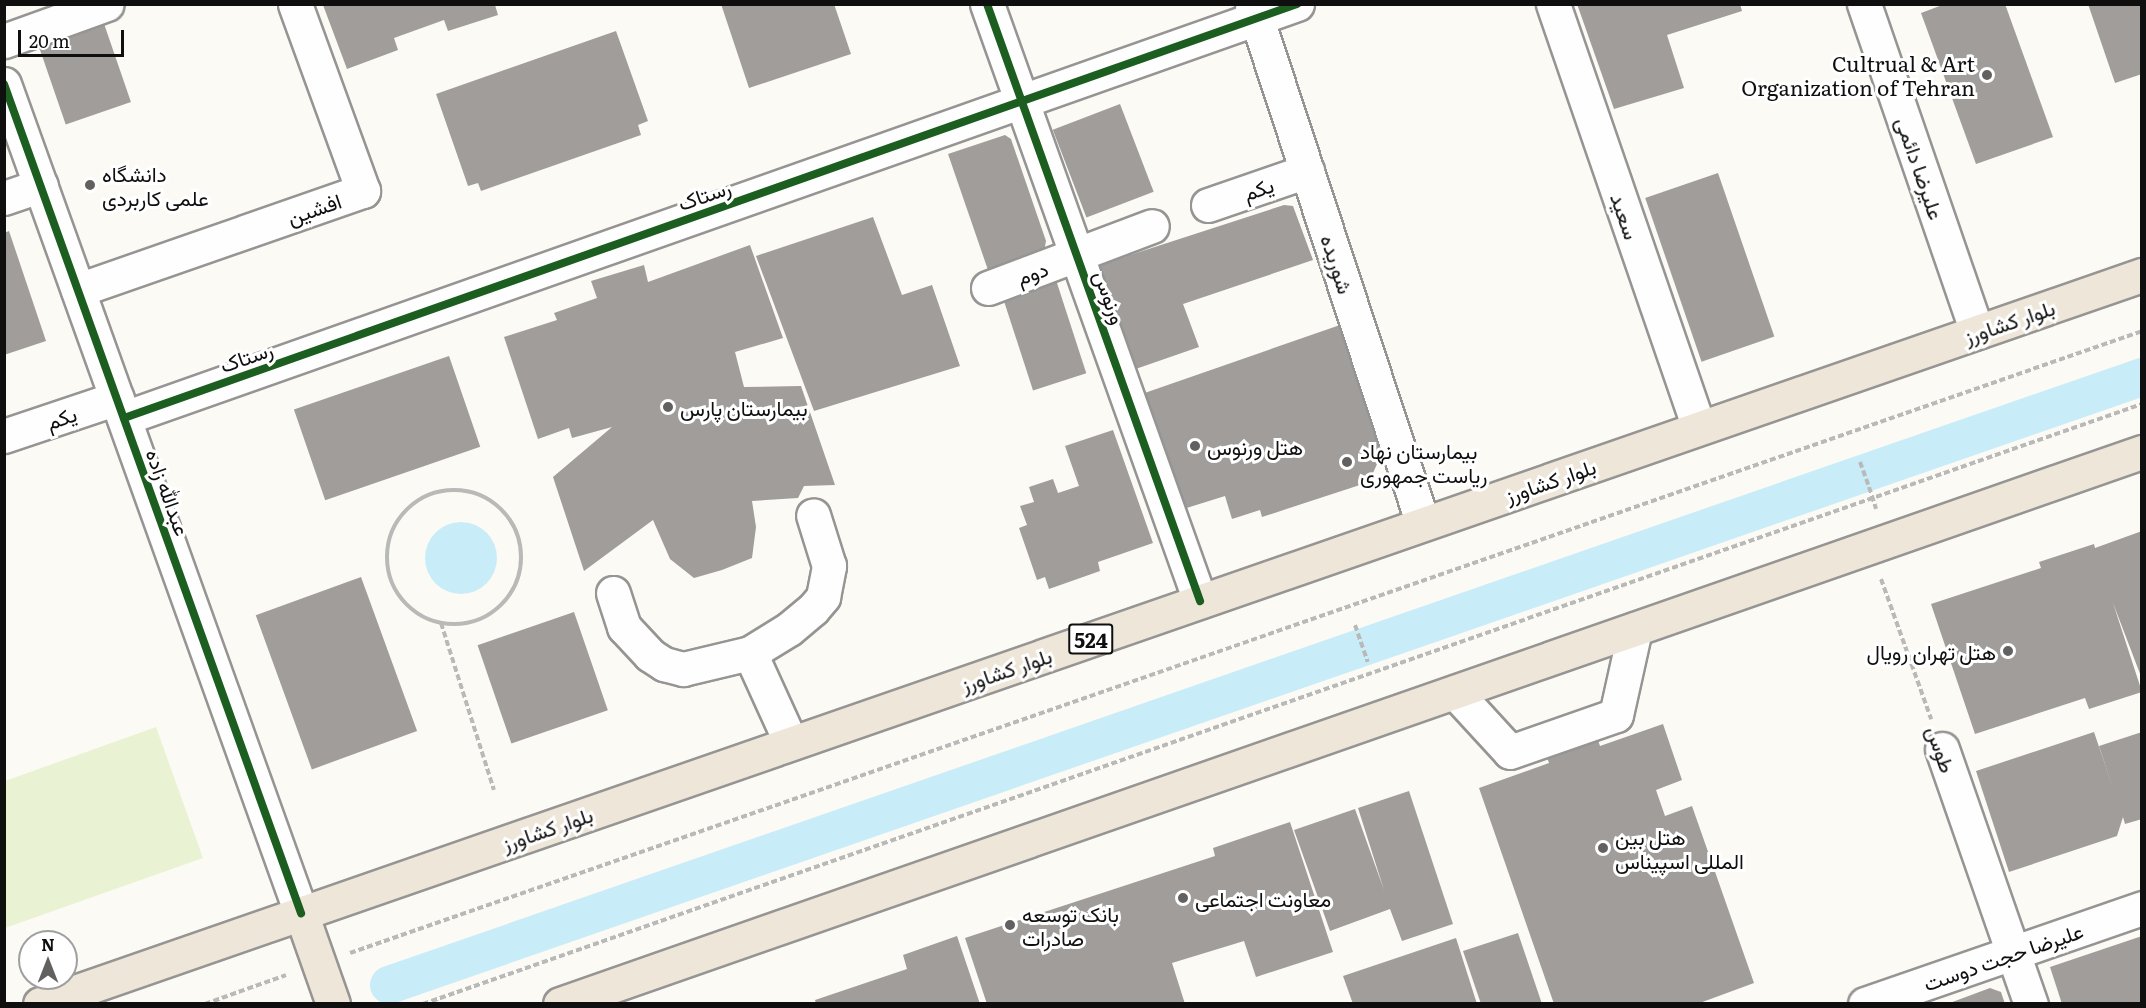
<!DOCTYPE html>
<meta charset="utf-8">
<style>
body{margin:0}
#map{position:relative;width:2146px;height:1008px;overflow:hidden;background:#fcfaf5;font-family:Literata,Vazirmatn,serif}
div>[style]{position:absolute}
.green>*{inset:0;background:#e9f3d3}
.water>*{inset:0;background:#c8edf9}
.round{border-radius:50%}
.canal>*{height:38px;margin:-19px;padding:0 19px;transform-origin:19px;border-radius:19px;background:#c8edf9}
.building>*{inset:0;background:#a09d9a;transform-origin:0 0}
.path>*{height:4px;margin-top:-2px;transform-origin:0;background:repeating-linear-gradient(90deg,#b9b9b8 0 6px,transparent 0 9px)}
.path>.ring{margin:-2px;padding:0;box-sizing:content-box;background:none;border:4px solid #b9b9b8;border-radius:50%}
.roads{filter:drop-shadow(2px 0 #969593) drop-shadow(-2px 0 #969593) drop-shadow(0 2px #969593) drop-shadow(0 -2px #969593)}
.minor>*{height:33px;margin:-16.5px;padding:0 16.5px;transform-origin:16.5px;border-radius:16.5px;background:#fffefe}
.major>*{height:33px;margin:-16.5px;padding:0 16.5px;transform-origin:16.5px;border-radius:16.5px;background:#eee6d9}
.path-bridge>*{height:4px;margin-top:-2px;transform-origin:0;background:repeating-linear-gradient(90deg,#b9b9b8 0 6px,transparent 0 9px)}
.cycleway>*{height:8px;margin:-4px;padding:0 4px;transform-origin:4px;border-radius:4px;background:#1b5e20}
.dots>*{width:16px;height:16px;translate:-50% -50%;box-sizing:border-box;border:3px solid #fff;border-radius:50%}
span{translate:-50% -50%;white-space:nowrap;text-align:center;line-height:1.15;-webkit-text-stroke:6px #fff;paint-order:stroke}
.shield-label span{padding:2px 4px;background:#fff;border:2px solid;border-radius:4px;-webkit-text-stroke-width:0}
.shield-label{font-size:20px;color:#0f0f0f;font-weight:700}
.poi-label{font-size:21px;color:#0f0f0f}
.right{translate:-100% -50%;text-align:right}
.left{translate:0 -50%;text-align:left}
.street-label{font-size:21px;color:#0f0f0f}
.frame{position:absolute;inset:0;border:6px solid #0f0f0f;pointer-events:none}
.north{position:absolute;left:18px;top:930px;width:60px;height:60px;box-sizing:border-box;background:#fff;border:2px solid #9f9f9f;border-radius:50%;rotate:0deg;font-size:16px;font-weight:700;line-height:24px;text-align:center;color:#0f0f0f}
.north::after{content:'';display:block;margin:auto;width:21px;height:27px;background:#626160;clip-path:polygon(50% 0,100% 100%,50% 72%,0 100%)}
.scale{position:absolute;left:18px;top:30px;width:106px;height:27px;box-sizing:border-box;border:3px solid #0f0f0f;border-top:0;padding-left:8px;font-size:18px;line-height:21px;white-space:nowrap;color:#0f0f0f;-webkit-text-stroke:4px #fff;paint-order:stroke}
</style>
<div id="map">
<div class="green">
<div style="clip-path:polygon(156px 727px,203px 858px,5px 928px,5px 781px)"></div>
</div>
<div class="water">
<div class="round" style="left:425px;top:522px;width:72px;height:72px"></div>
</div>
<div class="canal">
<div style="left:389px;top:985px;width:1855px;rotate:-19.13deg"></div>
</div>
<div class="building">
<div style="clip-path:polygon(721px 4px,834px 4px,851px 54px,749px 88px)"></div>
<div style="clip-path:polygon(1577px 4px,1740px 4px,1742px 11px,1667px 35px,1684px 88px,1614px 109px)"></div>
<div style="clip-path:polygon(1945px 4px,2005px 4px,2053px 137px,1976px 164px,1921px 13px)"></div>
<div style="clip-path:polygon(2088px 4px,2142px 4px,2142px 74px,2115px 83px)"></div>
<div style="clip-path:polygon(323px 5px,495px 5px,498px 15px,448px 31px,444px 20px,394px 38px,398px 50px,347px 69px)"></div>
<div style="left:101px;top:15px;width:92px;height:69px;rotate:71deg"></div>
<div style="clip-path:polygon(616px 31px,648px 121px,638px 125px,641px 135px,481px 191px,478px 183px,468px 186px,436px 94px)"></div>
<div style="left:1120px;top:104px;width:94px;height:72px;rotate:69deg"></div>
<div style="clip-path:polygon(1005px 135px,1011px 139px,1046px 241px,1044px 252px,988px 270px,948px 154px)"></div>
<div style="left:1718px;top:173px;width:173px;height:77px;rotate:71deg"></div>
<div style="clip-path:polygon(1284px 205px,1293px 206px,1313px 260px,1183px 304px,1199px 347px,1127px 372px,1090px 268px)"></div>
<div style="clip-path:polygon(873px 217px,902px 295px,932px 285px,960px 366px,814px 411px,756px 256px)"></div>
<div style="clip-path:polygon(9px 231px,46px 341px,4px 355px,4px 233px)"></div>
<div style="clip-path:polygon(750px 245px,783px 338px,735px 352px,744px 387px,801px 386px,835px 485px,804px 486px,798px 498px,752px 501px,756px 527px,752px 558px,722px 570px,694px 578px,670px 559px,653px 520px,584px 571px,553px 477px,612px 427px,572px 438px,569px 428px,538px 439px,504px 337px,557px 320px,554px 313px,597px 298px,591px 281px,644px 265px,648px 282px)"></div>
<div style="left:1056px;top:280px;width:98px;height:56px;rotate:72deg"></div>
<div style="clip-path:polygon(1340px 325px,1381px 455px,1369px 482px,1262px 517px,1260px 510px,1232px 519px,1225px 496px,1177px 511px,1136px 396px)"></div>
<div style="left:449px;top:356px;width:96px;height:164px;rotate:71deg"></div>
<div style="clip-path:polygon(1113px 430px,1153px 543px,1098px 562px,1100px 571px,1049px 589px,1045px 577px,1037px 580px,1019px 528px,1027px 525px,1020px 506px,1034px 502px,1029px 487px,1053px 479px,1058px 493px,1079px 486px,1065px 446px)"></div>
<div style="clip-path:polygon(2142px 531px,2142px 679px,2113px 603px,2142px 692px,2089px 709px,2085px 698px,1975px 734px,1931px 604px,2041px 568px,2039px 562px,2094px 544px,2095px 548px)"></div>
<div style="left:361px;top:577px;width:164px;height:112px;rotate:70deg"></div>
<div style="left:574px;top:612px;width:104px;height:102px;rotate:71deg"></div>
<div style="clip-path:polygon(1587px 708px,1600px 746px,1663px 724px,1682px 780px,1656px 790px,1665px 816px,1692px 806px,1754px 983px,1697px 1004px,1554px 1004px,1479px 788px,1549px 763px,1535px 725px)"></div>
<div style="clip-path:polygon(2094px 732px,2114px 791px,2099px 746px,2142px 732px,2142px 819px,2125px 824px,2123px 817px,2117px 836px,2009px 872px,1976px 771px)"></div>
<div style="clip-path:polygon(1409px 791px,1453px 924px,1402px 941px,1390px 909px,1330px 931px,1294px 830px,1355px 809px,1384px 890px,1358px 808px)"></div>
<div style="clip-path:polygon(1290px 822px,1333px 952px,1256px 977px,1244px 941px,1172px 963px,1185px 1004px,987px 1004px,965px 938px,1215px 856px,1213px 848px)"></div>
<div style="clip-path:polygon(1518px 933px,1542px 1004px,1481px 1004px,1463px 951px)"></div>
<div style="clip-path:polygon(957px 936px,980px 1004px,816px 1004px,815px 1000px,907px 969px,903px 955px)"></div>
<div style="clip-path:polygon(2142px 936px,2142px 1004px,2062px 1004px,2050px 967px)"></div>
<div style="clip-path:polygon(1456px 938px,1477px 1004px,1353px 1004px,1343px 976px)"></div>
<div style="clip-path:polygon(1990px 988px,2001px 992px,2005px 1004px,1947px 1004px)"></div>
</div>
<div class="path">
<div style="left:1869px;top:487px;width:23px;rotate:72deg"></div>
<div class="ring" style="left:387px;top:490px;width:130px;height:130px"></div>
<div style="left:1881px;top:579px;width:149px;rotate:70.3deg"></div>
<div style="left:441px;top:623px;width:175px;rotate:72.4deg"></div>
<div style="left:350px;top:953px;width:1897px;rotate:-19.14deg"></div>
<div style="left:205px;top:1004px;width:86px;rotate:-19.7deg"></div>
<div style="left:423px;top:1004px;width:1821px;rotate:-19.24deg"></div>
</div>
<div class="roads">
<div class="minor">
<div style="left:987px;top:4px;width:634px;rotate:70.36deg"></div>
<div style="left:1252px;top:4px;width:547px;rotate:71.8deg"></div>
<div style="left:1553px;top:4px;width:448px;rotate:71deg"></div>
<div style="left:1864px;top:4px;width:347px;rotate:71deg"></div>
<div style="left:4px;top:41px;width:109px;rotate:-19.8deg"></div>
<div style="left:4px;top:84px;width:881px;rotate:70.29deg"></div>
<div style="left:4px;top:198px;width:39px;rotate:-19deg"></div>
<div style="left:1208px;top:205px;width:105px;rotate:-19deg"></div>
<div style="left:988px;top:288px;width:175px;rotate:-20.7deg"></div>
<div style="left:78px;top:290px;width:302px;rotate:-19.2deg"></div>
<div style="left:363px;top:191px;width:199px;rotate:-110deg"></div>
<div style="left:124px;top:418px;width:1244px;rotate:-19.44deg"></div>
<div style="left:4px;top:436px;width:119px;rotate:-18.6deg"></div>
<div style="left:613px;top:593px;width:36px;rotate:72deg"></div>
<div style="left:624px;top:627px;width:38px;rotate:47deg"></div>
<div style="left:650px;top:655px;width:17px;rotate:33deg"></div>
<div style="left:664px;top:664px;width:20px;rotate:15deg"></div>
<div style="left:683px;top:669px;width:69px;rotate:-13.4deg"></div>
<div style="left:750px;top:653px;width:46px;rotate:-31.6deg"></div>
<div style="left:789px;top:629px;width:31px;rotate:-40deg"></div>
<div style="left:813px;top:609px;width:16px;rotate:-50deg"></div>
<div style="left:823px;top:597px;width:32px;rotate:-79deg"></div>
<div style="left:829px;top:566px;width:53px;rotate:-107.4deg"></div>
<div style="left:750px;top:653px;width:99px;rotate:65.5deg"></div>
<div style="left:1455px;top:692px;width:81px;rotate:47.5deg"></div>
<div style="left:1510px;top:752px;width:112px;rotate:-19.2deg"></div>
<div style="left:1616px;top:715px;width:88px;rotate:-77.5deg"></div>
<div style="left:1942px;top:749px;width:270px;rotate:70.8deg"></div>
<div style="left:1865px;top:1004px;width:293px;rotate:-19.1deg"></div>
</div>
<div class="major">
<div style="left:301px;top:913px;width:96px;rotate:70.6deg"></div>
<div style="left:40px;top:1004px;width:2225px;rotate:-19.13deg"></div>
<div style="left:560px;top:1004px;width:1676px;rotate:-19.24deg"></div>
</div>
</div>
<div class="path-bridge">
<div style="left:1860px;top:462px;width:27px;rotate:70deg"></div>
<div style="left:1355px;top:625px;width:39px;rotate:71deg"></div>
</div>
<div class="cycleway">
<div style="left:987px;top:4px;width:634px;rotate:70.36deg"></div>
<div style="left:4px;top:84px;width:881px;rotate:70.29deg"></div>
<div style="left:124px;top:418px;width:1244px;rotate:-19.44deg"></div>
</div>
<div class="dots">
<div style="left:1987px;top:75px;background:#626160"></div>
<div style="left:90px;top:185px;background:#626160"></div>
<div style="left:668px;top:407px;background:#626160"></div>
<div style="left:1195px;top:446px;background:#626160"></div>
<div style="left:1347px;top:462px;background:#626160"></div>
<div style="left:2008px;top:651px;background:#626160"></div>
<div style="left:1603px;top:848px;background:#626160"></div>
<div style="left:1183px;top:898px;background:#626160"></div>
<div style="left:1010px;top:925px;background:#626160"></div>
</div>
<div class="shield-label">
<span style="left:1091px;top:639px">524</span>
</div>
<div class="poi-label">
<span class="right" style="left:1975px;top:75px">Cultrual &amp; Art<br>Organization of Tehran</span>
<span class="left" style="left:102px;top:185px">دانشگاه<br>علمی کاربردی</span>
<span class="left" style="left:680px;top:407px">بیمارستان پارس</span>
<span class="left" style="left:1207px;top:446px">هتل ورنوس</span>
<span class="left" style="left:1360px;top:462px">بیمارستان نهاد<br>ریاست جمهوری</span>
<span class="right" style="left:1996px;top:651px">هتل تهران رویال</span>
<span class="left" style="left:1615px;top:848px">هتل بین<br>المللی اسپیناس</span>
<span class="left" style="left:1195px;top:898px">معاونت اجتماعی</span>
<span class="left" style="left:1022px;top:925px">بانک توسعه<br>صادرات</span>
</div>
<div class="street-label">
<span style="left:1921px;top:168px;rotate:71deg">علیرضا دائمی</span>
<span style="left:1258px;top:188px;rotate:-19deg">یکم</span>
<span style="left:704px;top:194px;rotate:-19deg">رستاک</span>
<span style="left:314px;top:208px;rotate:-19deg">افشین</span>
<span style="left:1626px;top:216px;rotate:71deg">سعید</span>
<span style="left:1338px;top:264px;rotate:72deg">شوریده</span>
<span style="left:1032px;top:272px;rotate:-20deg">دوم</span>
<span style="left:1111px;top:297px;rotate:70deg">ورنوس</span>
<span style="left:2009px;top:321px;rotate:-19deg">بلوار کشاورز</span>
<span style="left:246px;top:356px;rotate:-19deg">رستاک</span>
<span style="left:61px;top:417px;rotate:-19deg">یکم</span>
<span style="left:1550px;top:480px;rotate:-19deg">بلوار کشاورز</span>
<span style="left:169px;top:492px;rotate:70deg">عبدالله زاده</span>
<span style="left:1006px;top:669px;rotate:-19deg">بلوار کشاورز</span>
<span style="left:1942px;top:749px;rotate:71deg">طوس</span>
<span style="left:547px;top:828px;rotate:-19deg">بلوار کشاورز</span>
<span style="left:2003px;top:956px;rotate:-19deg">علیرضا حجت دوست</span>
</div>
<div class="frame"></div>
<div class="north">N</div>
<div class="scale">20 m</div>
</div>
